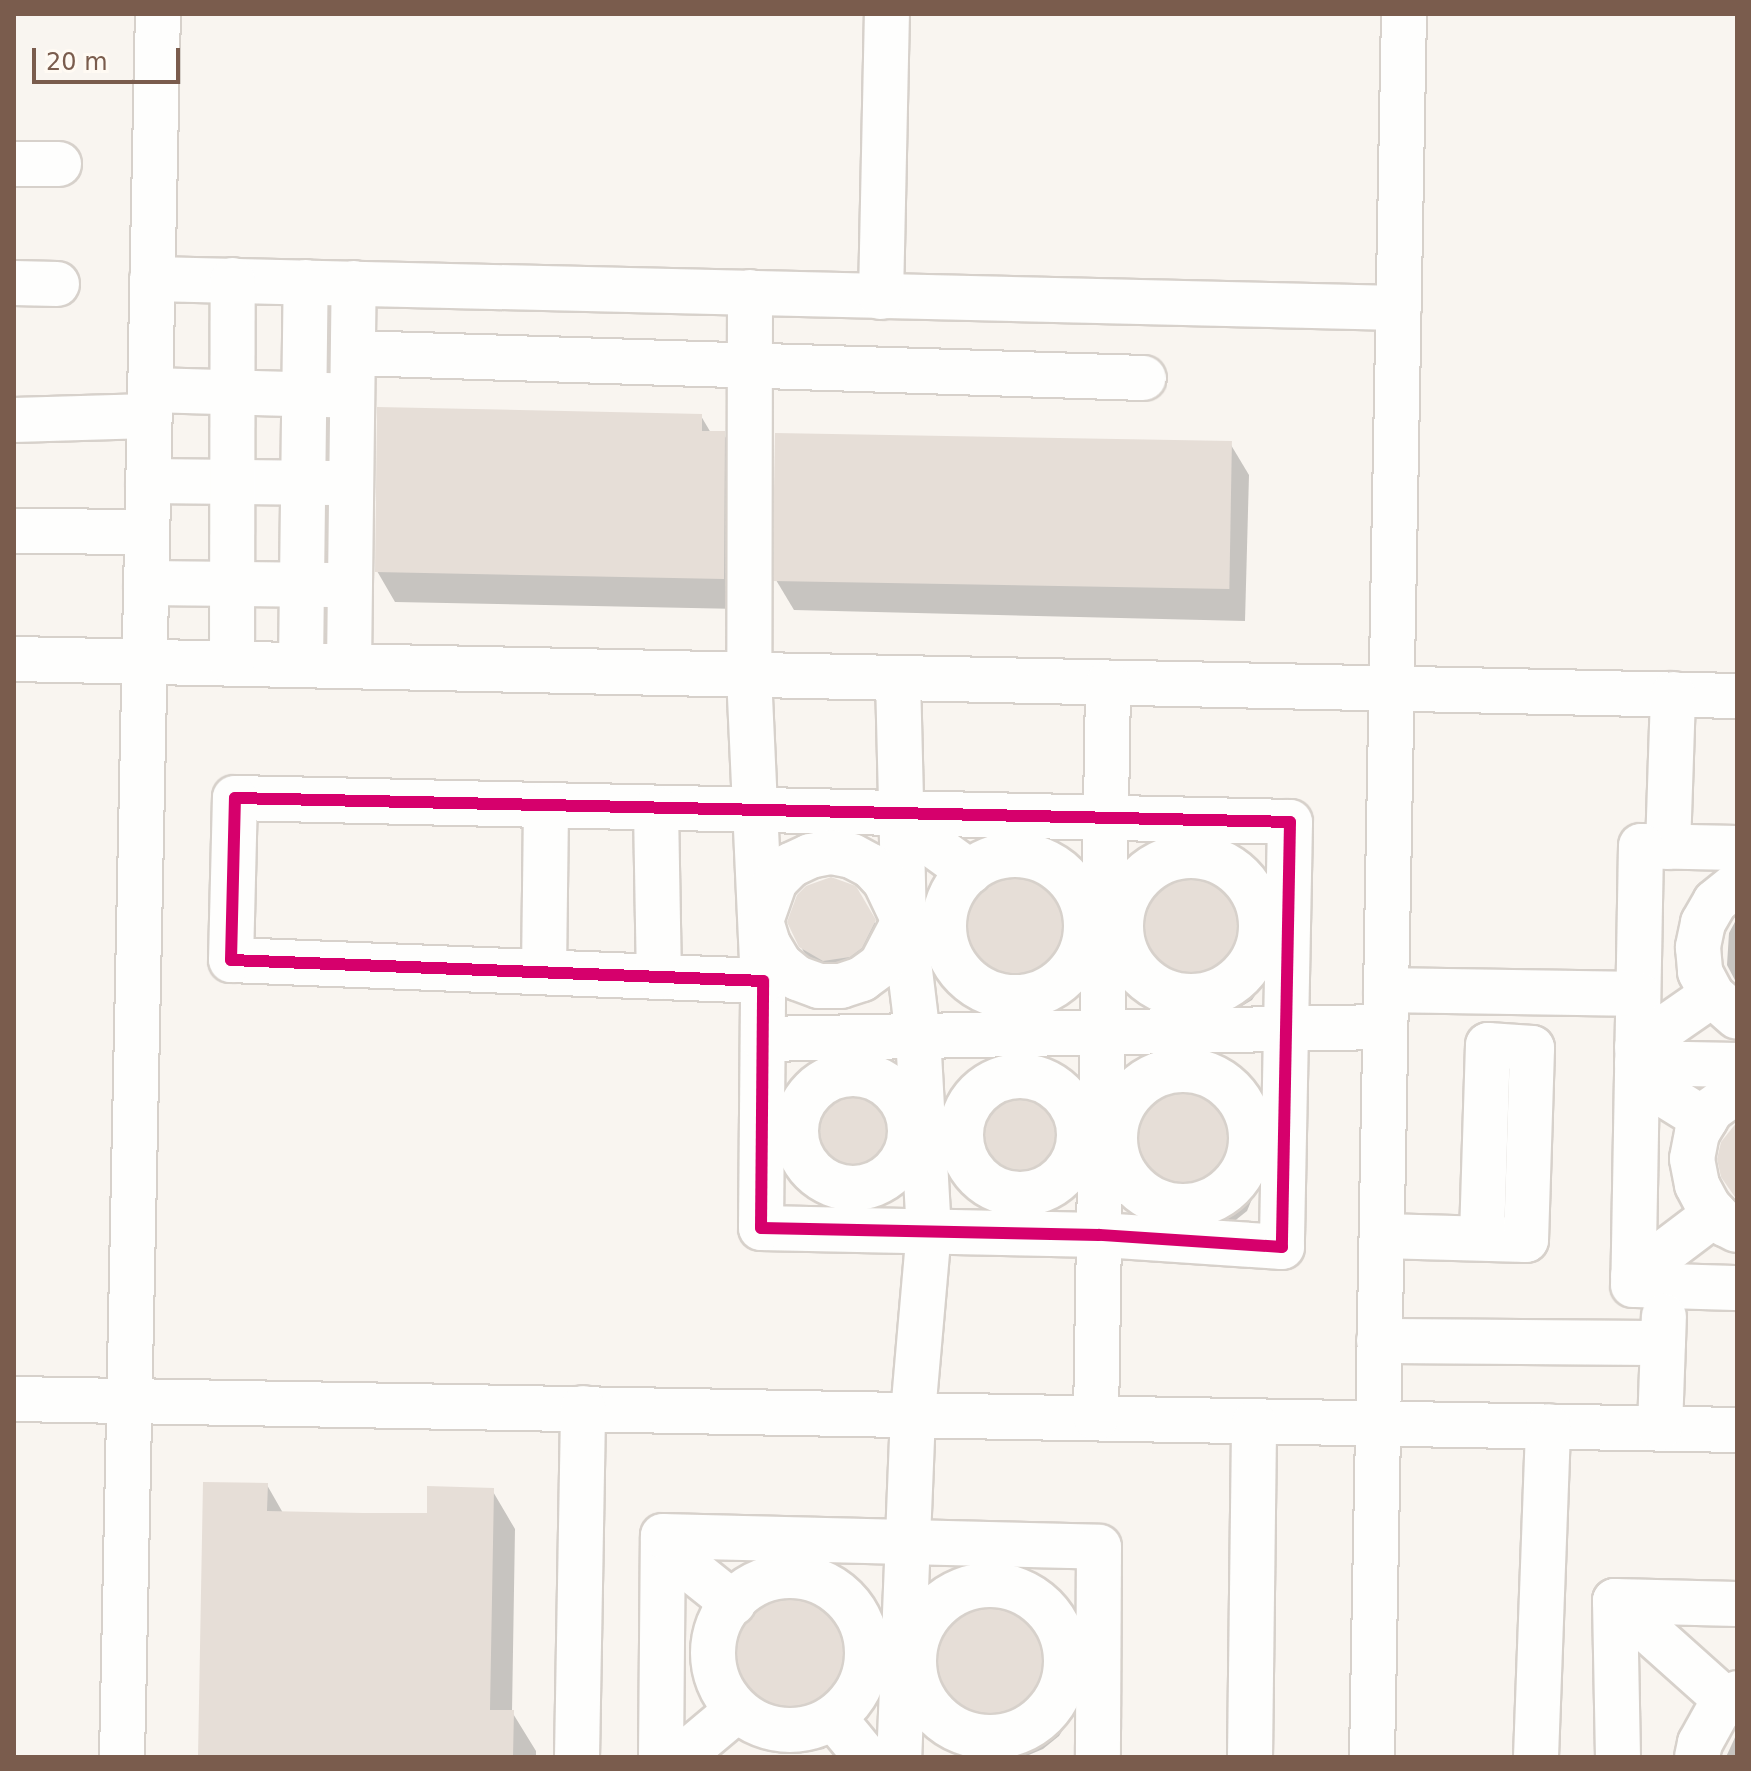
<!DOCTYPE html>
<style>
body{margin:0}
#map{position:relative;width:1751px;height:1771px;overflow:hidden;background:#f9f5f0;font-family:"DejaVu Sans",sans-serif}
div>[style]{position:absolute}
.shadow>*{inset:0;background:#0003}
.building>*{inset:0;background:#e6ded7;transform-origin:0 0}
.round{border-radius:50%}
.roads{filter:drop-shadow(2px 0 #d7d1cb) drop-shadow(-2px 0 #d7d1cb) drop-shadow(0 2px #d7d1cb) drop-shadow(0 -2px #d7d1cb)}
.minor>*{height:44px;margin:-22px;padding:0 22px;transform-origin:22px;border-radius:22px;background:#fefefd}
.minor>.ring{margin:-22px;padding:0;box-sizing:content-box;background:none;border:44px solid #fefefd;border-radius:50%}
.cycleway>*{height:12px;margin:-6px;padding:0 6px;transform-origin:6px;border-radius:6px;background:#d6006c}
span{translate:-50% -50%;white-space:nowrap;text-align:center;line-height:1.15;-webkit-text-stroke:6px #fffaf3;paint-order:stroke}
.frame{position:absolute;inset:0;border:16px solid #7a5c4d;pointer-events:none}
.scale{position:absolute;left:32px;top:48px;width:148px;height:36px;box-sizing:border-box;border:4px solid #7a5c4d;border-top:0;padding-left:10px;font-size:24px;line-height:28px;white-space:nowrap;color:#7a5c4d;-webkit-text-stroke:6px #fffaf3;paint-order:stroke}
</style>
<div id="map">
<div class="shadow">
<div style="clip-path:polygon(701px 416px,711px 433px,723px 433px,741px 463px,740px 609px,395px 602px,377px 571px)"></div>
<div style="clip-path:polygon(1231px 445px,1249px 475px,1245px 621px,794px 610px,776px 580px)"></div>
<div style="clip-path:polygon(1192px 862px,1216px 867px,1236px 881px,1266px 933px,1265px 980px,1252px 1000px,1232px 1012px,1185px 1011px,1166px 998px,1131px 941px,1131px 905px,1149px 880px,1169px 867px)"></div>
<div style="clip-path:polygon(854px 888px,892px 952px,819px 977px,801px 947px)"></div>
<div style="clip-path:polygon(1066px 893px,1084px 925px,1095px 970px,1078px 996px,1063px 1008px,1046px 1016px,1026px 1017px,1008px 1012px,990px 1000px,960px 951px)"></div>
<div style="clip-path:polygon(1736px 920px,1737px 919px,1737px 984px,1727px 965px,1729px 933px)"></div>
<div style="clip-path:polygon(1186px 1077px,1207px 1082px,1223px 1092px,1236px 1107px,1260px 1157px,1262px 1175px,1247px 1211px,1232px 1223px,1177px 1226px,1159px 1214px,1127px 1165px,1128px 1113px,1146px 1089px,1165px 1080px)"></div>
<div style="clip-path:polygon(1009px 1085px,1074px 1122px,1086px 1143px,1086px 1174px,1064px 1198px,1048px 1206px,1029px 1208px,1012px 1204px,989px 1183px,967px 1139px,982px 1101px)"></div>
<div style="clip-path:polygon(895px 1104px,907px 1125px,910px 1177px,896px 1194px,880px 1202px,862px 1204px,845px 1200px,832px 1192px,803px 1143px)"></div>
<div style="clip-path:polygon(267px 1485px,283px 1513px,429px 1515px,492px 1490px,515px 1529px,512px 1712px,536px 1751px,536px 1757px,200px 1757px)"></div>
<div style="clip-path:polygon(994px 1593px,1017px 1598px,1034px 1609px,1049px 1625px,1074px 1677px,1076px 1698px,1070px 1718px,1059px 1736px,1043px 1749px,1024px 1757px,981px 1753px,962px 1740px,929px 1685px,934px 1622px,950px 1605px,971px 1595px)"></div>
<div style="clip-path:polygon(849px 1623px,867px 1654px,877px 1688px,863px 1721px,836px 1728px,824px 1749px,802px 1752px,780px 1747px,763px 1716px,748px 1717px,730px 1686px)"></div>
<div style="clip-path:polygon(1737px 1733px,1737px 1757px,1726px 1757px)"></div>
</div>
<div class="building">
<div style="clip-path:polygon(377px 407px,702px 414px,702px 431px,725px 431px,724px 579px,375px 572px)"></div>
<div style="left:775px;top:433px;width:457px;height:148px;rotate:1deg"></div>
<div style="clip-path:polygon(1018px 861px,1039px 866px,1056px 877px,1068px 892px,1079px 918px,1079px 939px,1061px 966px,1046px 978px,1028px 986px,1008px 987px,988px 982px,971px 970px,958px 952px,948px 920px,959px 894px,979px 895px,990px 887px,995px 875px,993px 865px)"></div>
<div class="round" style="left:1128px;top:861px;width:126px;height:126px"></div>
<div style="clip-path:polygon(831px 877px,856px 886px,876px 920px,862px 948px,850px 957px,823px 961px,799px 947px,787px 922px,797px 895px,806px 886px)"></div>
<div class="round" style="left:1122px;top:1076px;width:124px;height:124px"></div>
<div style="clip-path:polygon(858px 1078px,874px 1083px,897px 1103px,900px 1156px,884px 1174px,869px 1182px,850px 1185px,832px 1180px,818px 1171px,801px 1143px,801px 1127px,804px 1110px,814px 1096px,842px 1079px)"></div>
<div style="clip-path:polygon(1025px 1082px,1042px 1086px,1057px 1096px,1076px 1121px,1075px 1153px,1052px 1178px,1036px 1186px,1017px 1188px,999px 1184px,985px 1175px,975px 1162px,965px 1139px,981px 1100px,1009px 1083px)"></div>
<div style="clip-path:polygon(1737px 1122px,1737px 1200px,1721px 1177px,1717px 1159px,1721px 1142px)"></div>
<div style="clip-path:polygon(203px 1482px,268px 1483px,267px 1511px,363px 1513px,427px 1513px,427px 1486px,494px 1488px,490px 1710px,514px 1710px,513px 1757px,198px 1757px)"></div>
<div style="clip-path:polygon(795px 1584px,816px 1589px,836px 1602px,850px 1622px,861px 1657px,843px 1695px,831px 1693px,819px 1698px,808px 1720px,784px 1723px,761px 1717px,761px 1705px,757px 1695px,746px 1687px,728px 1687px,721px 1668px,720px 1646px,725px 1626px,741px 1626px,753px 1618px,758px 1606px,755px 1592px,773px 1585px)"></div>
<div class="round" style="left:923px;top:1592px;width:136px;height:136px"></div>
</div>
<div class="roads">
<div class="minor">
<div style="left:14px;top:164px;width:45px"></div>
<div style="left:152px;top:279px;width:1247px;rotate:1.33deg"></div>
<div style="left:14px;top:283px;width:43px;rotate:1.3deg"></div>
<div style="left:750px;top:292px;width:383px;rotate:90.1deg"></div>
<div style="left:749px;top:675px;width:306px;rotate:87.4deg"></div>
<div style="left:881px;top:297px;width:283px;rotate:-88.8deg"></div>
<div style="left:353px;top:353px;width:791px;rotate:1.81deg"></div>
<div style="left:150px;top:390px;width:184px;rotate:1.6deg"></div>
<div style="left:14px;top:420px;width:135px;rotate:-1.7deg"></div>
<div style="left:148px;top:481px;width:185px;rotate:0.6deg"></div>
<div style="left:14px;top:531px;width:133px;rotate:0.4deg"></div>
<div style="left:146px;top:583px;width:186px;rotate:0.6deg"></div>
<div style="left:14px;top:659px;width:1723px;rotate:1.23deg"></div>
<div style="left:232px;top:663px;width:383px;rotate:-89.9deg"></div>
<div style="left:301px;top:665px;width:383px;rotate:-89.3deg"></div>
<div style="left:349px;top:666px;width:383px;rotate:-89.3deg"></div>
<div style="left:898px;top:678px;width:243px;rotate:88.6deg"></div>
<div style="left:904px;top:921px;width:116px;rotate:83.1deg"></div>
<div style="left:918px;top:1036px;width:194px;rotate:86.8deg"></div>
<div style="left:929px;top:1230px;width:185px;rotate:95deg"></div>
<div style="left:913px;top:1414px;width:343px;rotate:92.3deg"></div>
<div style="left:235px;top:798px;width:1055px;rotate:1.3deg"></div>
<div style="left:1290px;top:822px;width:425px;rotate:91.1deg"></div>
<div style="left:1282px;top:1247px;width:183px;rotate:-176.2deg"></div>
<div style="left:1099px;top:1235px;width:338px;rotate:-178.8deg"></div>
<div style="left:761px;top:1228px;width:247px;rotate:-89.5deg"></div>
<div style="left:763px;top:981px;width:532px;rotate:-177.74deg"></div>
<div style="left:231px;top:960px;width:162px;rotate:-88.6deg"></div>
<div style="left:656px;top:809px;width:168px;rotate:89deg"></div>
<div style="left:901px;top:822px;width:85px;rotate:35.9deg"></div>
<div style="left:1668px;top:847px;width:153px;rotate:-88.1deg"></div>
<div style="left:1737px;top:848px;width:96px;rotate:-178.8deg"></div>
<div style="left:1641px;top:846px;width:439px;rotate:91deg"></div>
<div style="left:1633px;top:1285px;width:104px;rotate:1.7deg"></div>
<div style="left:831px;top:852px;width:21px;rotate:11deg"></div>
<div style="left:852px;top:856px;width:21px;rotate:28deg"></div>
<div style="left:871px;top:866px;width:21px;rotate:47deg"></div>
<div style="left:885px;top:881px;width:44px;rotate:64.6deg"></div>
<div style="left:904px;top:921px;width:50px;rotate:117.6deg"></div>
<div style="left:881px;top:965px;width:24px;rotate:144deg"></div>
<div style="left:862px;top:979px;width:22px;rotate:162deg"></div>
<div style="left:841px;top:986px;width:22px;rotate:180deg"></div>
<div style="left:819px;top:986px;width:23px;rotate:-160deg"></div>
<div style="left:797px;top:978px;width:22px;rotate:-141deg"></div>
<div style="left:780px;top:964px;width:23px;rotate:-121deg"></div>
<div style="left:768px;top:944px;width:24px;rotate:-107deg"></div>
<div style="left:761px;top:921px;width:42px;rotate:-70.7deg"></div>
<div style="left:775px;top:881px;width:23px;rotate:-45deg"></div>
<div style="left:791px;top:865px;width:21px;rotate:-25deg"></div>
<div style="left:810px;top:856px;width:21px;rotate:-11deg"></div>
<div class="ring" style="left:944px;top:855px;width:98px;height:98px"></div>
<div class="ring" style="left:1121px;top:856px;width:96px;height:96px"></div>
<div style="left:1737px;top:884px;width:28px;rotate:141deg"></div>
<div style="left:1715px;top:902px;width:24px;rotate:120deg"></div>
<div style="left:1703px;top:923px;width:25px;rotate:102deg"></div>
<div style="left:1698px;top:947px;width:25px;rotate:85deg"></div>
<div style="left:1700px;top:972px;width:26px;rotate:62deg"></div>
<div style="left:1712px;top:995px;width:33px;rotate:41deg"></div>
<div style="left:544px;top:972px;width:166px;rotate:-89.3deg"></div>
<div style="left:1386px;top:990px;width:252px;rotate:0.9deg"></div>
<div style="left:763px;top:1039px;width:622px;rotate:-1.11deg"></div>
<div style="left:1637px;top:1047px;width:91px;rotate:-34.7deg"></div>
<div style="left:1637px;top:1063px;width:100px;rotate:1.1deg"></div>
<div class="ring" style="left:1115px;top:1070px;width:92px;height:92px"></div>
<div class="ring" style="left:796px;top:1074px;width:70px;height:70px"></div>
<div class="ring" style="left:961px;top:1076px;width:74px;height:74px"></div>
<div style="left:1637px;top:1078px;width:80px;rotate:31.7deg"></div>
<div style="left:1737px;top:1091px;width:32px;rotate:144deg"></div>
<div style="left:1711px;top:1110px;width:27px;rotate:121deg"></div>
<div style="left:1697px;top:1133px;width:26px;rotate:101deg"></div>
<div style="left:1692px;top:1159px;width:26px;rotate:79deg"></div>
<div style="left:1697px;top:1185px;width:24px;rotate:62deg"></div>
<div style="left:1708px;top:1206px;width:25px;rotate:47deg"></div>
<div style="left:1725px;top:1224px;width:13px;rotate:27deg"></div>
<div style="left:1382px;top:1236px;width:144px;rotate:1.6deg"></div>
<div style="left:1526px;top:1240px;width:192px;rotate:-88.2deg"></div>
<div style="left:1532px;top:1048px;width:44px;rotate:-176.1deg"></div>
<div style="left:1488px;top:1045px;width:193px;rotate:91.8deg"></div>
<div style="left:1633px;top:1276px;width:103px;rotate:-37.1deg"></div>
<div style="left:1379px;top:1341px;width:284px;rotate:0.4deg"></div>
<div style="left:14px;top:1399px;width:1723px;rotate:1.03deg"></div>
<div style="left:1096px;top:1418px;width:735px;rotate:-89.06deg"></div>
<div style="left:1660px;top:1428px;width:112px;rotate:-88deg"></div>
<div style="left:663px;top:1547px;width:90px;rotate:38.7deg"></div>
<div class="ring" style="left:713px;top:1576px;width:110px;height:110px"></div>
<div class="ring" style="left:914px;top:1585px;width:108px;height:108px"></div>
<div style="left:1615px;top:1601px;width:152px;rotate:41.8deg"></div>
<div style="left:834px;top:1718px;width:50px;rotate:50.6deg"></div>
<div style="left:122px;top:1757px;width:1743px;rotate:-88.82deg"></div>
<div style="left:577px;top:1757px;width:349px;rotate:-89deg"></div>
<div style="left:661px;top:1757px;width:221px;rotate:-89.5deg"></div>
<div style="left:663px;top:1536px;width:436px;rotate:1.4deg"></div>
<div style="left:1099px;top:1547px;width:210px;rotate:90.3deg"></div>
<div style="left:681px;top:1757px;width:73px;rotate:-40deg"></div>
<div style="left:1250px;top:1757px;width:334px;rotate:-89.3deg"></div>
<div style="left:1372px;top:1757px;width:1743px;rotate:-88.95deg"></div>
<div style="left:1536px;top:1757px;width:331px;rotate:-87.9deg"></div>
<div style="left:1618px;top:1757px;width:156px;rotate:-91.1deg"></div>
<div style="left:1615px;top:1601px;width:122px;rotate:1.4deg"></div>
<div style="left:1697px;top:1757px;width:14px;rotate:-78deg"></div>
<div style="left:1700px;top:1743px;width:37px;rotate:-61deg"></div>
<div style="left:1718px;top:1711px;width:26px;rotate:-43deg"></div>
</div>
</div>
<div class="cycleway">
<div style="left:235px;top:798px;width:1055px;rotate:1.3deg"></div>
<div style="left:1290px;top:822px;width:425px;rotate:91.1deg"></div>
<div style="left:1282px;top:1247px;width:183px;rotate:-176.2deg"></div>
<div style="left:1099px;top:1235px;width:338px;rotate:-178.8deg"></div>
<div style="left:761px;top:1228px;width:247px;rotate:-89.5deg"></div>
<div style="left:763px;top:981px;width:532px;rotate:-177.74deg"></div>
<div style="left:231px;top:960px;width:162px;rotate:-88.6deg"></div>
</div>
<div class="frame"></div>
<div class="scale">20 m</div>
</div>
